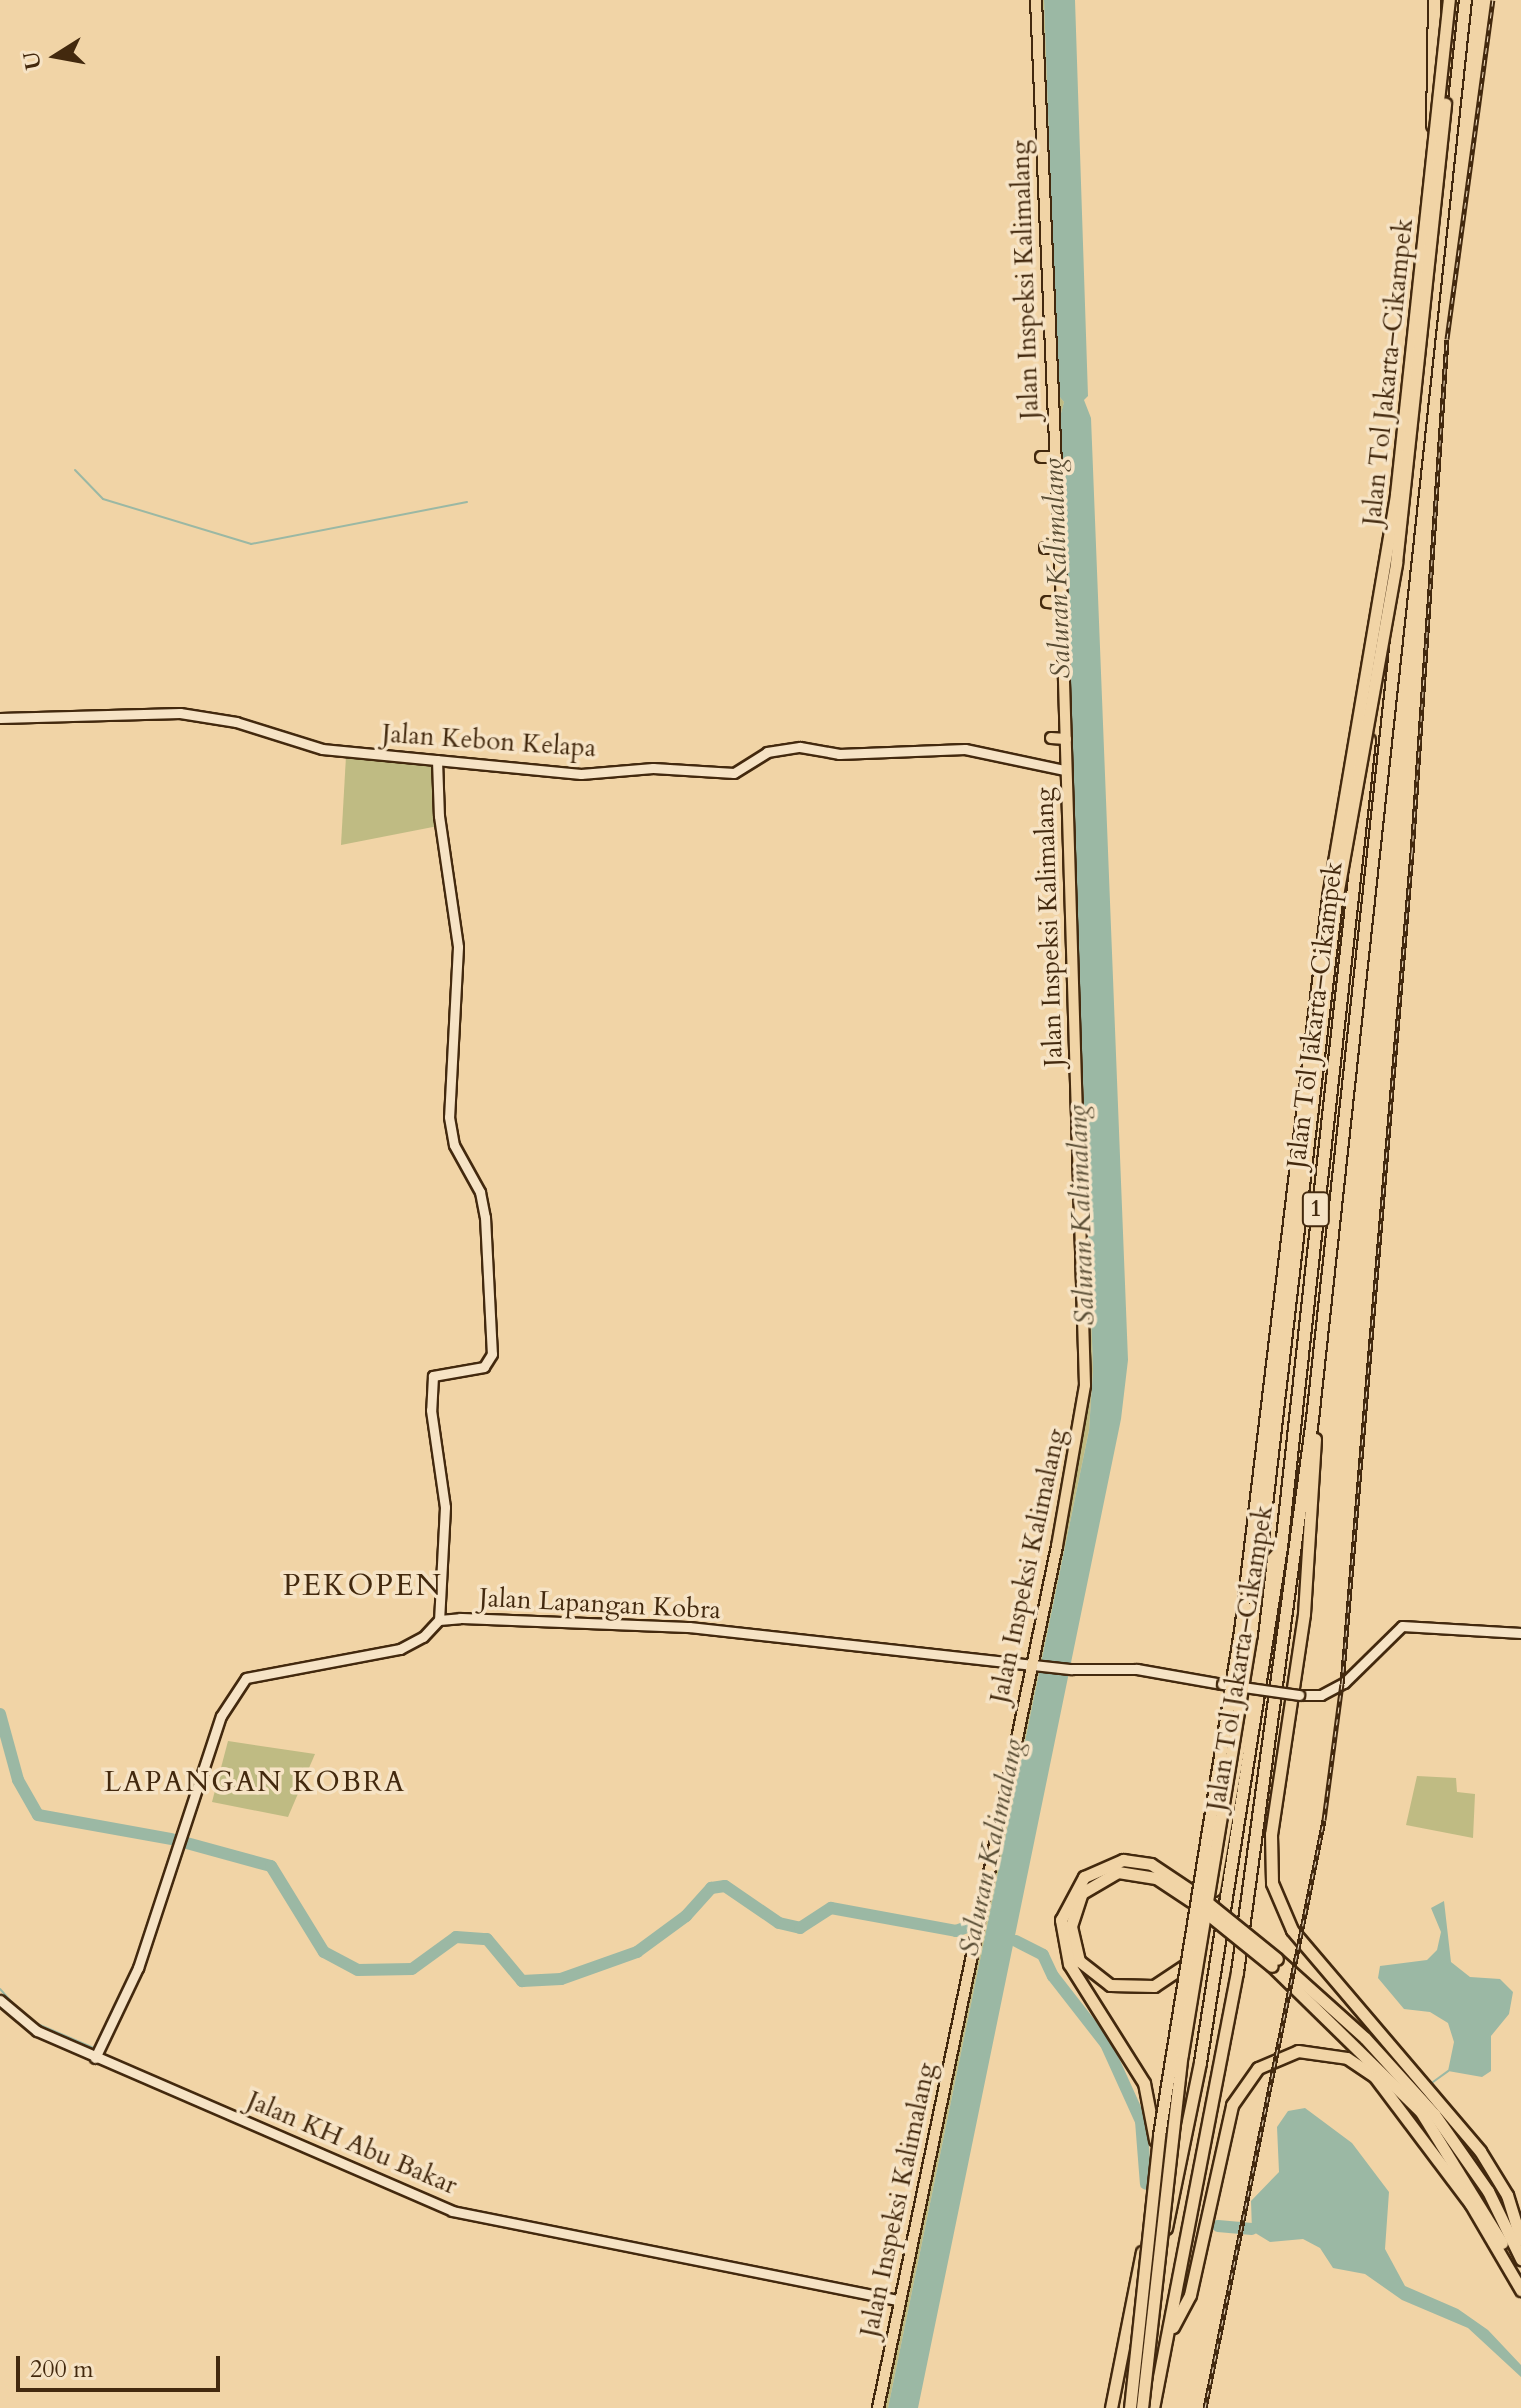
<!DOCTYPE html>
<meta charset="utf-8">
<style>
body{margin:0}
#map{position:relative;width:1521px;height:2408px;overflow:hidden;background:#f1d4a6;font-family:Cardo,serif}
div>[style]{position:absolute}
.green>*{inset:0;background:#bfbb83}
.water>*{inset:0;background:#9bb8a4}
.stream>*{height:2px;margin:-1px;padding:0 1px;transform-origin:1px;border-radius:1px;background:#9bb8a4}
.river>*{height:12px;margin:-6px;padding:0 6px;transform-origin:6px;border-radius:6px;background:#9bb8a4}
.roads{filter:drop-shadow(2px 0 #43290e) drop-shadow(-2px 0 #43290e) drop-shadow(0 2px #43290e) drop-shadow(0 -2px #43290e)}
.secondary>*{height:9px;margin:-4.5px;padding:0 4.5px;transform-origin:4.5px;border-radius:4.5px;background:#f6e3c5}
.primary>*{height:10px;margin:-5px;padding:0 5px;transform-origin:5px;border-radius:5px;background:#f1d4a6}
.highway>*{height:11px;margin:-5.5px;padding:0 5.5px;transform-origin:5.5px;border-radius:5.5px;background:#f1d4a6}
.rail>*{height:5px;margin-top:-2.5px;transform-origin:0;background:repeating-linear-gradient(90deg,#f6e3c5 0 6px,#43290e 0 12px);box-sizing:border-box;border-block:2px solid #43290e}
.bridges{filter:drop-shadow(2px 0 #43290e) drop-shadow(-2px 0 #43290e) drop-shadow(0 2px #43290e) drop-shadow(0 -2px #43290e)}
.secondary-bridge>*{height:9px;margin:-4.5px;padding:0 4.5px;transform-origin:4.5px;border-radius:4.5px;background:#f6e3c5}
.highway-bridge>*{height:11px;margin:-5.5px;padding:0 5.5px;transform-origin:5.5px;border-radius:5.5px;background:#f1d4a6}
span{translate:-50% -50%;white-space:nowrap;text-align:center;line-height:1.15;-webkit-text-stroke:7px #f6e3c5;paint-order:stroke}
.shield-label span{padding:2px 6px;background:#f6e3c5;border:2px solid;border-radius:6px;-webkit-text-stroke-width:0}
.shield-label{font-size:24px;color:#43290e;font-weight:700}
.street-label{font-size:26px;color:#43290e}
.water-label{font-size:28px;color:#594d34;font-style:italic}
.neighbourhood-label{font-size:28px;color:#43290e;letter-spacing:2px}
.quarter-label{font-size:30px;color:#43290e;letter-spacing:2px}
.north{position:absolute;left:16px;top:16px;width:80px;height:80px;-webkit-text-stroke:6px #f6e3c5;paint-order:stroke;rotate:259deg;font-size:22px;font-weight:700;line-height:32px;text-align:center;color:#43290e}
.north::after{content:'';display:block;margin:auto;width:28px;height:36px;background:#43290e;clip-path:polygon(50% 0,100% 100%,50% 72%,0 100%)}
.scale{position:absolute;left:16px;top:2356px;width:204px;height:36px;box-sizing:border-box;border:4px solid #43290e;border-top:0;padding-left:10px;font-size:24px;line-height:28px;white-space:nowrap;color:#43290e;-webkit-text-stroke:6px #f6e3c5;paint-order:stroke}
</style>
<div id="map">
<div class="green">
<div style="clip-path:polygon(1036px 0,1044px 0,1058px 395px,1064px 402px,1060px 417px,1093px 1370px,1089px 1430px,888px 2408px,878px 2408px,896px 2315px,905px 2302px,903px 2282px,1019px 1717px,1039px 1662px,1036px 1640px,1085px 1385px)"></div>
<div style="clip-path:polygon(346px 756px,435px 764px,438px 826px,341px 845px)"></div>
<div style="clip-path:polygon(228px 1741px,315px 1754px,288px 1817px,212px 1802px)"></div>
<div style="clip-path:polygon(1417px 1776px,1456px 1778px,1457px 1792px,1475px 1794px,1473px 1838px,1406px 1825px)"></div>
</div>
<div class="water">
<div style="clip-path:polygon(1044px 0,1075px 0,1088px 396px,1084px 400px,1091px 418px,1128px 1360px,1121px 1419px,918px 2408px,888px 2408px,1089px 1430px,1093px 1370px,1060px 417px,1064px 402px,1058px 395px)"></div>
<div style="clip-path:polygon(1444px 1901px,1451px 1962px,1470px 1977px,1500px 1979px,1513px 1992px,1509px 2014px,1491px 2036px,1491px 2071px,1482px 2077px,1448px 2071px,1454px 2042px,1448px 2023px,1430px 2012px,1404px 2009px,1378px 1978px,1380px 1966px,1427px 1960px,1437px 1950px,1441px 1932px,1431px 1908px)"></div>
<div style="clip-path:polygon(1305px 2108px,1352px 2143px,1389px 2192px,1385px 2249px,1405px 2286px,1458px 2309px,1488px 2330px,1521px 2365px,1521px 2377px,1468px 2328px,1402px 2300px,1365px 2274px,1333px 2268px,1320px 2248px,1303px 2239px,1270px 2242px,1252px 2231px,1251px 2201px,1279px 2172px,1277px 2127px,1288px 2111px)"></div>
</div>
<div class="stream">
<div style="left:75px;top:470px;width:40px;rotate:46deg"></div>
<div style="left:103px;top:499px;width:155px;rotate:16.9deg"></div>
<div style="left:251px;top:544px;width:220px;rotate:-11deg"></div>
<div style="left:0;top:1989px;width:28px;rotate:48deg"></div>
<div style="left:33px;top:2022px;width:66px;rotate:23.1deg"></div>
<div style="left:1433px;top:2082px;width:19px;rotate:-36deg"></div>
</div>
<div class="river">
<div style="left:0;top:1714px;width:68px;rotate:74.7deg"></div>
<div style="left:18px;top:1780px;width:40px;rotate:60.3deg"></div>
<div style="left:38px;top:1815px;width:136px;rotate:10.2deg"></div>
<div style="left:183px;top:1842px;width:91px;rotate:15.3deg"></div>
<div style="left:271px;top:1866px;width:101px;rotate:58.4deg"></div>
<div style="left:324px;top:1952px;width:38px;rotate:28deg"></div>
<div style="left:358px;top:1970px;width:54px;rotate:-1.1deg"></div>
<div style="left:412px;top:1969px;width:54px;rotate:-36deg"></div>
<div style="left:456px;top:1937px;width:31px;rotate:4deg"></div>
<div style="left:487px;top:1939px;width:55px;rotate:50.2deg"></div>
<div style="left:522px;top:1981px;width:39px;rotate:-3deg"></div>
<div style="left:561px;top:1979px;width:81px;rotate:-19.6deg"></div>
<div style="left:637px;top:1952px;width:61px;rotate:-36.3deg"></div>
<div style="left:686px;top:1916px;width:38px;rotate:-48deg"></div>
<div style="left:711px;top:1888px;width:14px;rotate:-8deg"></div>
<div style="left:725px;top:1886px;width:65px;rotate:34.4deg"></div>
<div style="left:779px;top:1923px;width:22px;rotate:13deg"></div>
<div style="left:800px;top:1928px;width:37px;rotate:-33deg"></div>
<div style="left:831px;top:1908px;width:127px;rotate:10.4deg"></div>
<div style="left:956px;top:1931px;width:15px;rotate:-20deg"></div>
<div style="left:1016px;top:1941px;width:30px;rotate:27deg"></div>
<div style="left:1043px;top:1955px;width:23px;rotate:65deg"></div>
<div style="left:1053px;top:1976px;width:86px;rotate:52.1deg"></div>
<div style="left:1106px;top:2044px;width:85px;rotate:65.6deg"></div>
<div style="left:1141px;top:2121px;width:63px;rotate:85.5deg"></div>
<div style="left:1218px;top:2226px;width:34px;rotate:5deg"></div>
</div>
<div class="roads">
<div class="secondary">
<div style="left:0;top:718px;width:180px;rotate:-1.6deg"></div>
<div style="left:180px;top:713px;width:57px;rotate:9.1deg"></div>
<div style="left:236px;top:722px;width:90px;rotate:17.4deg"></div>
<div style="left:322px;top:749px;width:260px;rotate:5.5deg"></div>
<div style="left:581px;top:774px;width:72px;rotate:-4.8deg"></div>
<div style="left:653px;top:768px;width:81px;rotate:3.5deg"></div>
<div style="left:734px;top:773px;width:39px;rotate:-32deg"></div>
<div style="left:767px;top:752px;width:33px;rotate:-9deg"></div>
<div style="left:800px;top:747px;width:40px;rotate:10deg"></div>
<div style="left:839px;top:754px;width:126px;rotate:-2.3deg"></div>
<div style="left:965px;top:749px;width:102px;rotate:11.9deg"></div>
<div style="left:437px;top:760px;width:56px;rotate:88deg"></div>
<div style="left:439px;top:816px;width:132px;rotate:81.7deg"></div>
<div style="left:458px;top:947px;width:170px;rotate:93deg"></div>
<div style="left:449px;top:1117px;width:28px;rotate:80deg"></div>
<div style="left:454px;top:1145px;width:54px;rotate:61deg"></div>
<div style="left:480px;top:1192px;width:25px;rotate:79deg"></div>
<div style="left:485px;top:1217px;width:137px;rotate:87.1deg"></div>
<div style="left:492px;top:1354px;width:15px;rotate:122deg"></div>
<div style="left:484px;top:1367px;width:52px;rotate:170deg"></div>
<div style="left:433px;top:1376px;width:34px;rotate:93deg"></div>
<div style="left:431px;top:1410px;width:98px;rotate:81.8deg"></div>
<div style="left:445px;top:1507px;width:113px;rotate:93deg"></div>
<div style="left:1299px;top:1695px;width:22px"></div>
<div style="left:1321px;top:1695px;width:26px;rotate:-28deg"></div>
<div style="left:1344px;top:1683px;width:81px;rotate:-44.5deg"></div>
<div style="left:1402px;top:1626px;width:119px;rotate:3.4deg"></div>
<div style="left:0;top:2000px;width:48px;rotate:40deg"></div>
<div style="left:37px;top:2031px;width:452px;rotate:23.4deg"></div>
<div style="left:452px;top:2211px;width:456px;rotate:11.3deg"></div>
<div style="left:95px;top:2058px;width:100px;rotate:-64.5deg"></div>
<div style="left:138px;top:1968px;width:265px;rotate:-71.8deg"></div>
<div style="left:221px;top:1716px;width:45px;rotate:-56.7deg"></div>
<div style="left:246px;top:1678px;width:157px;rotate:-10.7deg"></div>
<div style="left:400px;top:1649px;width:26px;rotate:-28deg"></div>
<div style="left:423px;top:1637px;width:23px;rotate:-47deg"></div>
<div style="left:439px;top:1620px;width:21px;rotate:-5deg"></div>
<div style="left:460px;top:1618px;width:229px;rotate:2.3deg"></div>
<div style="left:689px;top:1627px;width:385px;rotate:6.3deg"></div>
<div style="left:1072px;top:1669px;width:65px"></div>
<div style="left:1137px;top:1669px;width:86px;rotate:10deg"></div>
</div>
<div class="primary">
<div style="left:1041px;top:457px;width:13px"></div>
<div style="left:1045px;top:548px;width:13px"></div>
<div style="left:1047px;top:602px;width:14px;rotate:4deg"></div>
<div style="left:1051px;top:738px;width:15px;rotate:4deg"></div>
<div style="left:878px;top:2408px;width:880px;rotate:-78.27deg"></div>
<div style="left:1057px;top:1546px;width:163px;rotate:-80.1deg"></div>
<div style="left:1085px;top:1385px;width:803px;rotate:-91.71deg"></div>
<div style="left:1061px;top:582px;width:583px;rotate:-92.46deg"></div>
</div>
<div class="highway">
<div style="left:1432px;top:125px;width:125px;rotate:-89.1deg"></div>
<div style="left:1315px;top:1439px;width:175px;rotate:93.6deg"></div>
<div style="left:1304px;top:1614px;width:222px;rotate:98.5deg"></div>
<div style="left:1271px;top:1834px;width:49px;rotate:88.8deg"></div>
<div style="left:1272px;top:1883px;width:51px;rotate:66.9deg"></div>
<div style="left:1292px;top:1930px;width:290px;rotate:49.6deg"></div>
<div style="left:1480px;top:2151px;width:52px;rotate:58.5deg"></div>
<div style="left:1507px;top:2195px;width:47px;rotate:72.7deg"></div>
<div style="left:1214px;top:1890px;width:335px;rotate:-80.2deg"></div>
<div style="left:1271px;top:1560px;width:12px;rotate:-48deg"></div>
<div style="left:1277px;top:1959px;width:118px;rotate:41.9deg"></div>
<div style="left:1365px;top:2038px;width:103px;rotate:47.8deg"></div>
<div style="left:1434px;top:2114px;width:94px;rotate:55deg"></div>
<div style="left:1488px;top:2191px;width:76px;rotate:64.1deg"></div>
<div style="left:1190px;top:1962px;width:43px;rotate:146.3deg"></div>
<div style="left:1154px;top:1986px;width:44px;rotate:-178.7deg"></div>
<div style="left:1110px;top:1985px;width:39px;rotate:-142deg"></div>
<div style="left:1079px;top:1961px;width:36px;rotate:-103deg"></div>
<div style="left:1071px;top:1926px;width:35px;rotate:-72deg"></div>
<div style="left:1082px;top:1893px;width:42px;rotate:-30.3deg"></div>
<div style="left:1118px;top:1872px;width:38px;rotate:9deg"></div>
<div style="left:1156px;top:1878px;width:42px;rotate:33.3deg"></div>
<div style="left:1272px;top:1966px;width:209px;rotate:44.4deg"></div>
<div style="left:1421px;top:2112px;width:154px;rotate:58.3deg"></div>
<div style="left:1155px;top:2140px;width:58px;rotate:-100.9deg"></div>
<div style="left:1144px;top:2083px;width:141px;rotate:-122.2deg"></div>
<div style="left:1069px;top:1964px;width:45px;rotate:-100.3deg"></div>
<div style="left:1061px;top:1920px;width:49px;rotate:-61.9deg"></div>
<div style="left:1084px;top:1877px;width:43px;rotate:-23.6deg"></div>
<div style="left:1123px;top:1860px;width:28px;rotate:8deg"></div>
<div style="left:1151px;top:1864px;width:54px;rotate:33.7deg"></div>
<div style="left:1166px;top:2228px;width:169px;rotate:-78.4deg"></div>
<div style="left:1200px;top:2062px;width:521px;rotate:-81.06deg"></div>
<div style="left:1281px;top:1547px;width:812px;rotate:-83.78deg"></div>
<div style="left:1173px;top:2327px;width:36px;rotate:-62deg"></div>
<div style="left:1190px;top:2295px;width:195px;rotate:-77.5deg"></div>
<div style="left:1232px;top:2105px;width:45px;rotate:-54.9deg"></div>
<div style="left:1258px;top:2068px;width:43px;rotate:-23deg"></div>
<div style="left:1298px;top:2051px;width:49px;rotate:8.1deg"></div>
<div style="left:1347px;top:2058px;width:34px;rotate:34deg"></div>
<div style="left:1375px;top:2077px;width:158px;rotate:53deg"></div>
<div style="left:1470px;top:2203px;width:101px;rotate:59.6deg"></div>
<div style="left:1141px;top:2341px;width:39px;rotate:-77deg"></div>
<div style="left:1111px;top:2408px;width:159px;rotate:-78.8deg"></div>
<div style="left:1153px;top:2408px;width:444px;rotate:-79.1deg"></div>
<div style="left:1237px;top:1972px;width:558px;rotate:-82.28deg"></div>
<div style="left:1312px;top:1419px;width:1427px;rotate:-83.85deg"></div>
</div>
</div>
<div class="rail">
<div style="left:1205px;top:2408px;width:600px;rotate:-78.56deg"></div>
<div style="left:1324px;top:1820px;width:137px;rotate:-82.5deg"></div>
<div style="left:1342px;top:1684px;width:834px;rotate:-85.19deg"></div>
<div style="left:1412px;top:853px;width:515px;rotate:-86.1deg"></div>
<div style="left:1447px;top:339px;width:342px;rotate:-82.3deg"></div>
</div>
<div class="bridges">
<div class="secondary-bridge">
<div style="left:1222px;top:1684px;width:78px;rotate:8.1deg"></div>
</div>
<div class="highway-bridge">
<div style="left:1203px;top:1899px;width:95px;rotate:39deg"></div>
<div style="left:1204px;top:1911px;width:87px;rotate:39deg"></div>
<div style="left:1130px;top:2408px;width:275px;rotate:-83.9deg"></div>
<div style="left:1159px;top:2135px;width:510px;rotate:-80.87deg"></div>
<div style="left:1240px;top:1631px;width:739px;rotate:-83.16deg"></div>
<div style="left:1328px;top:897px;width:409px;rotate:-80.4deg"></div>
<div style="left:1396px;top:494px;width:497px;rotate:-83.9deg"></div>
<div style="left:1142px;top:2408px;width:356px;rotate:-83.6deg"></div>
<div style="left:1182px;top:2054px;width:426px;rotate:-80.7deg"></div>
<div style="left:1251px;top:1634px;width:738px;rotate:-83.39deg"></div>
<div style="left:1336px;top:901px;width:343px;rotate:-79.9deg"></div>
<div style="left:1396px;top:563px;width:462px;rotate:-83.9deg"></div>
</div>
</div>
<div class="shield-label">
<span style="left:1316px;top:1209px">1</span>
</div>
<div class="street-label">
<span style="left:1025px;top:280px;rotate:-92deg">Jalan Inspeksi Kalimalang</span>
<span style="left:1388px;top:372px;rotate:-84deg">Jalan Tol Jakarta–Cikampek</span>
<span style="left:489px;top:741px;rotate:4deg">Jalan Kebon Kelapa</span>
<span style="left:1049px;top:927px;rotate:-92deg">Jalan Inspeksi Kalimalang</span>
<span style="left:1315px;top:1015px;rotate:-83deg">Jalan Tol Jakarta–Cikampek</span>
<span style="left:1028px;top:1566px;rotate:-78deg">Jalan Inspeksi Kalimalang</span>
<span style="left:600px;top:1604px;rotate:3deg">Jalan Lapangan Kobra</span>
<span style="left:1240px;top:1658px;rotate:-81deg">Jalan Tol Jakarta–Cikampek</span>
<span style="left:352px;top:2143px;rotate:23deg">Jalan KH Abu Bakar</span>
<span style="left:898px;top:2200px;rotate:-78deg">Jalan Inspeksi Kalimalang</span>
</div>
<div class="water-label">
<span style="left:1057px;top:568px;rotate:-92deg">Saluran Kalimalang</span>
<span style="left:1081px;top:1215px;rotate:-92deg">Saluran Kalimalang</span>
<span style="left:991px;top:1847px;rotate:-78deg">Saluran Kalimalang</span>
</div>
<div class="neighbourhood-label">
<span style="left:255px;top:1782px">LAPANGAN KOBRA</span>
</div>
<div class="quarter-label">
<span style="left:363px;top:1586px">PEKOPEN</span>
</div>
<div class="north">U</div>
<div class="scale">200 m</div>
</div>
